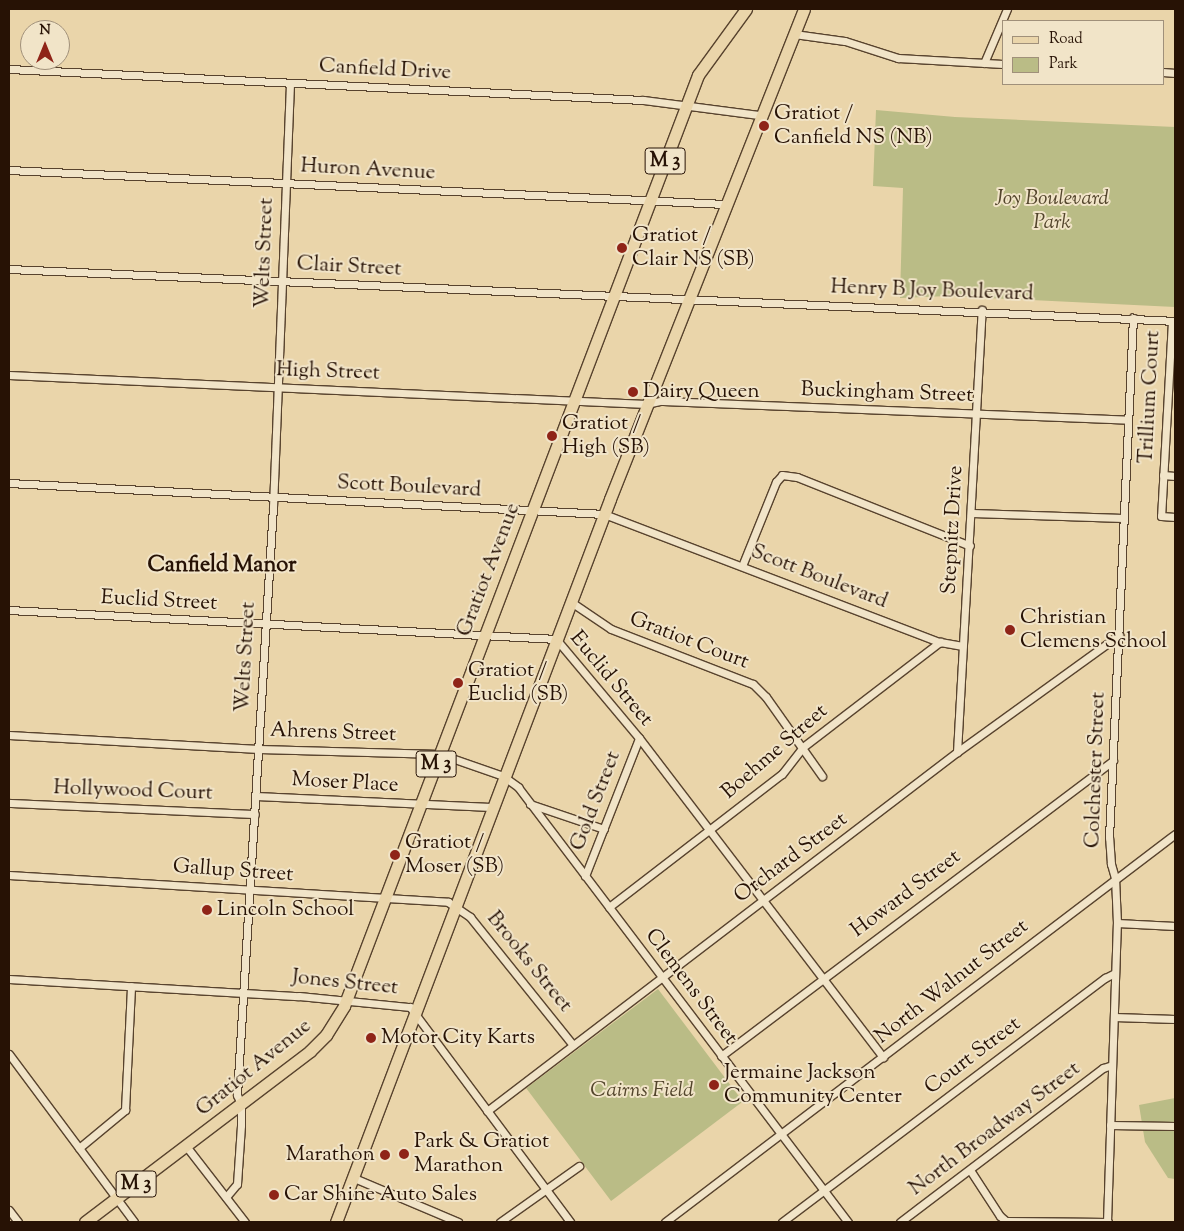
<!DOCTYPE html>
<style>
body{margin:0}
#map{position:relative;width:1184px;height:1231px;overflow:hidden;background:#ead5aa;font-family:"Sorts Mill Goudy",serif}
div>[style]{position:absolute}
.green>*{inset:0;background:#babc86;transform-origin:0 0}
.roads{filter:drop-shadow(1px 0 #58432e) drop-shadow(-1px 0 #58432e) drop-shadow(0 1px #58432e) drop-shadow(0 -1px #58432e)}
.street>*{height:7px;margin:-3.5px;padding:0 3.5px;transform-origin:3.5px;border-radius:3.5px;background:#f1e4c8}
.primary>*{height:11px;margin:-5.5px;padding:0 5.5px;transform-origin:5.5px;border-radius:5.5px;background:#ead5aa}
.dots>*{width:14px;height:14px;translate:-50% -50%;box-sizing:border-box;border:2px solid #f1e4c8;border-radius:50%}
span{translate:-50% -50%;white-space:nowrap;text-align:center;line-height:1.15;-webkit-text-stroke:4px #f1e4c8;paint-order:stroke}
.shield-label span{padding:1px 4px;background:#f1e4c8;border:1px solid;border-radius:4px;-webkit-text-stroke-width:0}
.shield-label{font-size:20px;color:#271205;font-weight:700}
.street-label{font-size:21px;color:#271205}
.poi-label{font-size:21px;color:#271205}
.left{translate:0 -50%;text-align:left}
.right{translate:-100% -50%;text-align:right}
.park-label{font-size:21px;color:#53452c;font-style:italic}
.neighbourhood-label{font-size:22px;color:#271205;font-weight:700}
.frame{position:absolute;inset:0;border:10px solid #271205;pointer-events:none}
.legend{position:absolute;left:1002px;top:20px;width:162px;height:65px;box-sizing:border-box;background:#f1e4c8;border:1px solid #a0907a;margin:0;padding:6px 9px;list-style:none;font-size:15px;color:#271205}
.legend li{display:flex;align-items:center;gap:10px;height:25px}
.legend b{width:25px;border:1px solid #a0907a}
.north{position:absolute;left:20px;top:20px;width:50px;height:50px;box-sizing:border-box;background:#f1e4c8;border:1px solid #a0907a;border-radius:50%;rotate:0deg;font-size:14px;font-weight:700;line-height:20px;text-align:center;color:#271205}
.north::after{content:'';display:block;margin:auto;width:18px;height:22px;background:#8f2418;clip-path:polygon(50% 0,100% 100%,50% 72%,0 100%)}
</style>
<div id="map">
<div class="green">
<div style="clip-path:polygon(876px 110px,955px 117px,1175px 127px,1175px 307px,948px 296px,900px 298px,903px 188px,873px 186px)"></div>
<div style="left:658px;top:989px;width:141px;height:165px;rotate:53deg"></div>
<div style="clip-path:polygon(1175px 1098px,1175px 1179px,1168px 1178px,1145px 1142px,1139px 1105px)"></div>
</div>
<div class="roads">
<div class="street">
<div style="left:794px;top:34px;width:51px;rotate:7.8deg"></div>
<div style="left:845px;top:41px;width:56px;rotate:17.8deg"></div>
<div style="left:898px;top:58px;width:105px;rotate:3.3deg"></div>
<div style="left:984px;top:63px;width:59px;rotate:-66.9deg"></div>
<div style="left:9px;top:69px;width:635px;rotate:2.8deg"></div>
<div style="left:643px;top:100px;width:117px;rotate:7.4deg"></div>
<div style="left:1163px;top:72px;width:12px;rotate:5deg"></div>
<div style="left:9px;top:170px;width:717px;rotate:2.72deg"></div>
<div style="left:9px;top:269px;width:1167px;rotate:2.55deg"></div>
<div style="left:1172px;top:321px;width:195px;rotate:93.2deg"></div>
<div style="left:1161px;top:516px;width:14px;rotate:4deg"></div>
<div style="left:9px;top:375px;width:638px;rotate:2.61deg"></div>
<div style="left:646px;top:404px;width:14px;rotate:-12deg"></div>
<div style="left:660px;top:401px;width:466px;rotate:2.3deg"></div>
<div style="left:1163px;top:475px;width:12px;rotate:5deg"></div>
<div style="left:9px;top:483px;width:596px;rotate:2.98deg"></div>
<div style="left:604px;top:514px;width:360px;rotate:20.9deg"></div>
<div style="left:940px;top:642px;width:23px;rotate:10deg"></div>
<div style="left:972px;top:513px;width:151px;rotate:1.9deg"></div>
<div style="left:742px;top:566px;width:91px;rotate:-68deg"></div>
<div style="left:776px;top:482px;width:9px;rotate:-49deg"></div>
<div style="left:782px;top:475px;width:15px;rotate:8deg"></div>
<div style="left:797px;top:477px;width:186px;rotate:21.7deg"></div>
<div style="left:571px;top:602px;width:48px;rotate:34deg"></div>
<div style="left:611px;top:629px;width:152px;rotate:21.2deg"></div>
<div style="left:753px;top:684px;width:18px;rotate:45deg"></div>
<div style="left:766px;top:697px;width:97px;rotate:54.7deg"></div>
<div style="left:9px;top:610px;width:548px;rotate:3.03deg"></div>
<div style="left:556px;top:639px;width:129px;rotate:50deg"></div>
<div style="left:639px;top:738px;width:402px;rotate:52.6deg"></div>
<div style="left:9px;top:735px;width:250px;rotate:3.2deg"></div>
<div style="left:259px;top:749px;width:181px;rotate:1.6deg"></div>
<div style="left:440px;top:754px;width:67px;rotate:19.2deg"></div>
<div style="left:503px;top:776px;width:19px;rotate:36deg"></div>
<div style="left:518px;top:787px;width:546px;rotate:52.82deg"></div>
<div style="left:957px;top:752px;width:443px;rotate:-86.8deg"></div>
<div style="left:256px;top:796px;width:235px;rotate:2.7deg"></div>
<div style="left:9px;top:803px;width:246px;rotate:2.6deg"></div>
<div style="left:530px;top:804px;width:78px;rotate:18.7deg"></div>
<div style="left:9px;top:875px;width:440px;rotate:3.5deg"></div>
<div style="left:448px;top:902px;width:27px;rotate:34deg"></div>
<div style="left:470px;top:917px;width:164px;rotate:51.2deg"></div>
<div style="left:585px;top:876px;width:148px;rotate:-68.6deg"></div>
<div style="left:609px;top:907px;width:218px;rotate:-37.6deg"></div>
<div style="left:782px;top:774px;width:34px;rotate:-52deg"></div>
<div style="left:803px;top:747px;width:173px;rotate:-37.5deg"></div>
<div style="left:1117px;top:923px;width:58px;rotate:3deg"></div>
<div style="left:9px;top:979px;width:290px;rotate:3.4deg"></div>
<div style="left:299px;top:996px;width:112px;rotate:5.7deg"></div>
<div style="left:410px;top:1007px;width:268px;rotate:53.3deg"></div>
<div style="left:1114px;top:1017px;width:61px;rotate:1.9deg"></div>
<div style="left:9px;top:1054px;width:209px;rotate:53.3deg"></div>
<div style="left:721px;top:1056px;width:491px;rotate:-37deg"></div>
<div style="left:487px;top:1111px;width:591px;rotate:-37.37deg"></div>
<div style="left:957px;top:752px;width:200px;rotate:-35.8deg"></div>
<div style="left:1110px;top:1125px;width:65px;rotate:0.9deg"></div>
<div style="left:186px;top:1146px;width:96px;rotate:52.2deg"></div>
<div style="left:79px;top:1148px;width:60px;rotate:-39.6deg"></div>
<div style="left:125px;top:1110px;width:124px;rotate:-87.2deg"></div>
<div style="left:970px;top:1170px;width:55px;rotate:56.9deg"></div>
<div style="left:1000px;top:1216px;width:8px;rotate:40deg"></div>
<div style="left:1006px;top:1221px;width:102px;rotate:0.6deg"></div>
<div style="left:354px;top:1178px;width:113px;rotate:22.9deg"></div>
<div style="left:226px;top:1197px;width:17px;rotate:-50deg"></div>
<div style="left:237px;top:1184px;width:59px;rotate:-86.1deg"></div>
<div style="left:241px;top:1125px;width:21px;rotate:-90deg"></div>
<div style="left:241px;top:1104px;width:10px;rotate:-114deg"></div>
<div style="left:237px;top:1095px;width:589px;rotate:-86.5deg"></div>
<div style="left:273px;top:507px;width:424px;rotate:-87.7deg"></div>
<div style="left:9px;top:1210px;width:15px;rotate:53deg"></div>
<div style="left:500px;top:1222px;width:97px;rotate:-35.3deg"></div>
<div style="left:665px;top:1222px;width:641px;rotate:-37.26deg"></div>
<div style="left:782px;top:1222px;width:405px;rotate:-37.1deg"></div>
<div style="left:1105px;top:978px;width:11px;rotate:-27deg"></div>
<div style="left:900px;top:1222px;width:255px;rotate:-37.2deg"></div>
<div style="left:1103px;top:1068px;width:9px;rotate:-18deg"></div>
<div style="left:1107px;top:1222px;width:299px;rotate:-88.1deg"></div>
<div style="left:1117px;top:923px;width:45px;rotate:-92.5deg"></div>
<div style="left:1115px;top:878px;width:15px;rotate:-106deg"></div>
<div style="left:1111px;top:864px;width:26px;rotate:-94deg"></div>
<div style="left:1109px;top:838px;width:521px;rotate:-87.36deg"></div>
</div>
<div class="primary">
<div style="left:85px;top:1222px;width:283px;rotate:-37.2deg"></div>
<div style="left:310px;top:1051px;width:23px;rotate:-45deg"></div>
<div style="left:326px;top:1035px;width:34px;rotate:-58deg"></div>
<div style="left:344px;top:1006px;width:996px;rotate:-69.18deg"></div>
<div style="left:698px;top:75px;width:82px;rotate:-54deg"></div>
<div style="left:336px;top:1222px;width:773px;rotate:-69.24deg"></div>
<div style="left:610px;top:499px;width:527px;rotate:-68.4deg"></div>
</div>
</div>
<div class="dots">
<div style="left:764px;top:126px;background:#8f2418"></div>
<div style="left:622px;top:248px;background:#8f2418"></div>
<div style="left:633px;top:392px;background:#8f2418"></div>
<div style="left:552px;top:436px;background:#8f2418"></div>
<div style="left:1010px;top:630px;background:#8f2418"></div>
<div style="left:458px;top:683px;background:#8f2418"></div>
<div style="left:395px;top:855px;background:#8f2418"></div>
<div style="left:207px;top:910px;background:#8f2418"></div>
<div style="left:371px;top:1038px;background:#8f2418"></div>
<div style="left:714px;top:1085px;background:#8f2418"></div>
<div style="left:404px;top:1154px;background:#8f2418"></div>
<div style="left:385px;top:1155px;background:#8f2418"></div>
<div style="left:274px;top:1195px;background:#8f2418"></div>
</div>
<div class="shield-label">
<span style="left:665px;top:161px">M 3</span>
<span style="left:436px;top:764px">M 3</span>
<span style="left:136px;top:1184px">M 3</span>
</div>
<div class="street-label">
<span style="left:385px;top:70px;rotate:3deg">Canfield Drive</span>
<span style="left:368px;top:170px;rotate:3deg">Huron Avenue</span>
<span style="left:265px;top:253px;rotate:-88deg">Welts Street</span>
<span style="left:349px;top:267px;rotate:3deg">Clair Street</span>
<span style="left:932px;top:291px;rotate:2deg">Henry B Joy Boulevard</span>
<span style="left:328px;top:372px;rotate:2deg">High Street</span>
<span style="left:887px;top:393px;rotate:2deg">Buckingham Street</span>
<span style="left:1150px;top:397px;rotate:-87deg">Trillium Court</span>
<span style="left:409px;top:487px;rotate:3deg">Scott Boulevard</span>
<span style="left:953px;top:530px;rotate:-87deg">Stepnitz Drive</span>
<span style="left:489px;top:570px;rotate:-69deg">Gratiot Avenue</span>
<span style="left:819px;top:577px;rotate:21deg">Scott Boulevard</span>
<span style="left:159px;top:601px;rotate:3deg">Euclid Street</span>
<span style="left:689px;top:641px;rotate:21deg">Gratiot Court</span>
<span style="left:246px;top:657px;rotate:-87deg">Welts Street</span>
<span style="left:611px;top:679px;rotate:50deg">Euclid Street</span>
<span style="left:333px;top:733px;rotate:2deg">Ahrens Street</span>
<span style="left:775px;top:752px;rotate:-41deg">Boehme Street</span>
<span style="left:1096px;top:770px;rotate:-88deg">Colchester Street</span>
<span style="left:345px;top:783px;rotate:3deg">Moser Place</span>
<span style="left:133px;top:791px;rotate:2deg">Hollywood Court</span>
<span style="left:596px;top:801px;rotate:-69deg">Gold Street</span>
<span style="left:791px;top:858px;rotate:-37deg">Orchard Street</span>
<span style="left:233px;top:871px;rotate:4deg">Gallup Street</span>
<span style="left:906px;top:894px;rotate:-37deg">Howard Street</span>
<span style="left:529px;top:962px;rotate:51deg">Brooks Street</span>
<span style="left:952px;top:982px;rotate:-38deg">North Walnut Street</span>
<span style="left:345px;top:983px;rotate:6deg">Jones Street</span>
<span style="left:691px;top:987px;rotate:53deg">Clemens Street</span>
<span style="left:973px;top:1056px;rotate:-37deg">Court Street</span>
<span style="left:254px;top:1068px;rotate:-39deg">Gratiot Avenue</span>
<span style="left:995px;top:1129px;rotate:-37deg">North Broadway Street</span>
</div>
<div class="poi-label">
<span class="left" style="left:774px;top:126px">Gratiot /<br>Canfield NS (NB)</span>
<span class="left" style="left:632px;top:248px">Gratiot /<br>Clair NS (SB)</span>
<span class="left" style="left:643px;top:392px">Dairy Queen</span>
<span class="left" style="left:562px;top:436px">Gratiot /<br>High (SB)</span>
<span class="left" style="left:1020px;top:630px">Christian<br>Clemens School</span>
<span class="left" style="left:468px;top:683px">Gratiot /<br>Euclid (SB)</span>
<span class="left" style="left:405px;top:855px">Gratiot /<br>Moser (SB)</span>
<span class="left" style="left:217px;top:910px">Lincoln School</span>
<span class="left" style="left:381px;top:1038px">Motor City Karts</span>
<span class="left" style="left:724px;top:1085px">Jermaine Jackson<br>Community Center</span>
<span class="left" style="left:414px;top:1154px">Park &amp; Gratiot<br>Marathon</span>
<span class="right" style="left:375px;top:1155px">Marathon</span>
<span class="left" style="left:284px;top:1195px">Car Shine Auto Sales</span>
</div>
<div class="park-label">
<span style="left:1052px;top:211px">Joy Boulevard<br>Park</span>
<span style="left:642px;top:1091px">Cairns Field</span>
</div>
<div class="neighbourhood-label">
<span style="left:222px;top:567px">Canfield Manor</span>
</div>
<div class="frame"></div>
<ul class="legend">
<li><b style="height:6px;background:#ead5aa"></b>Road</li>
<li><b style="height:14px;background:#babc86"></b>Park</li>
</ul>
<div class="north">N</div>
</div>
